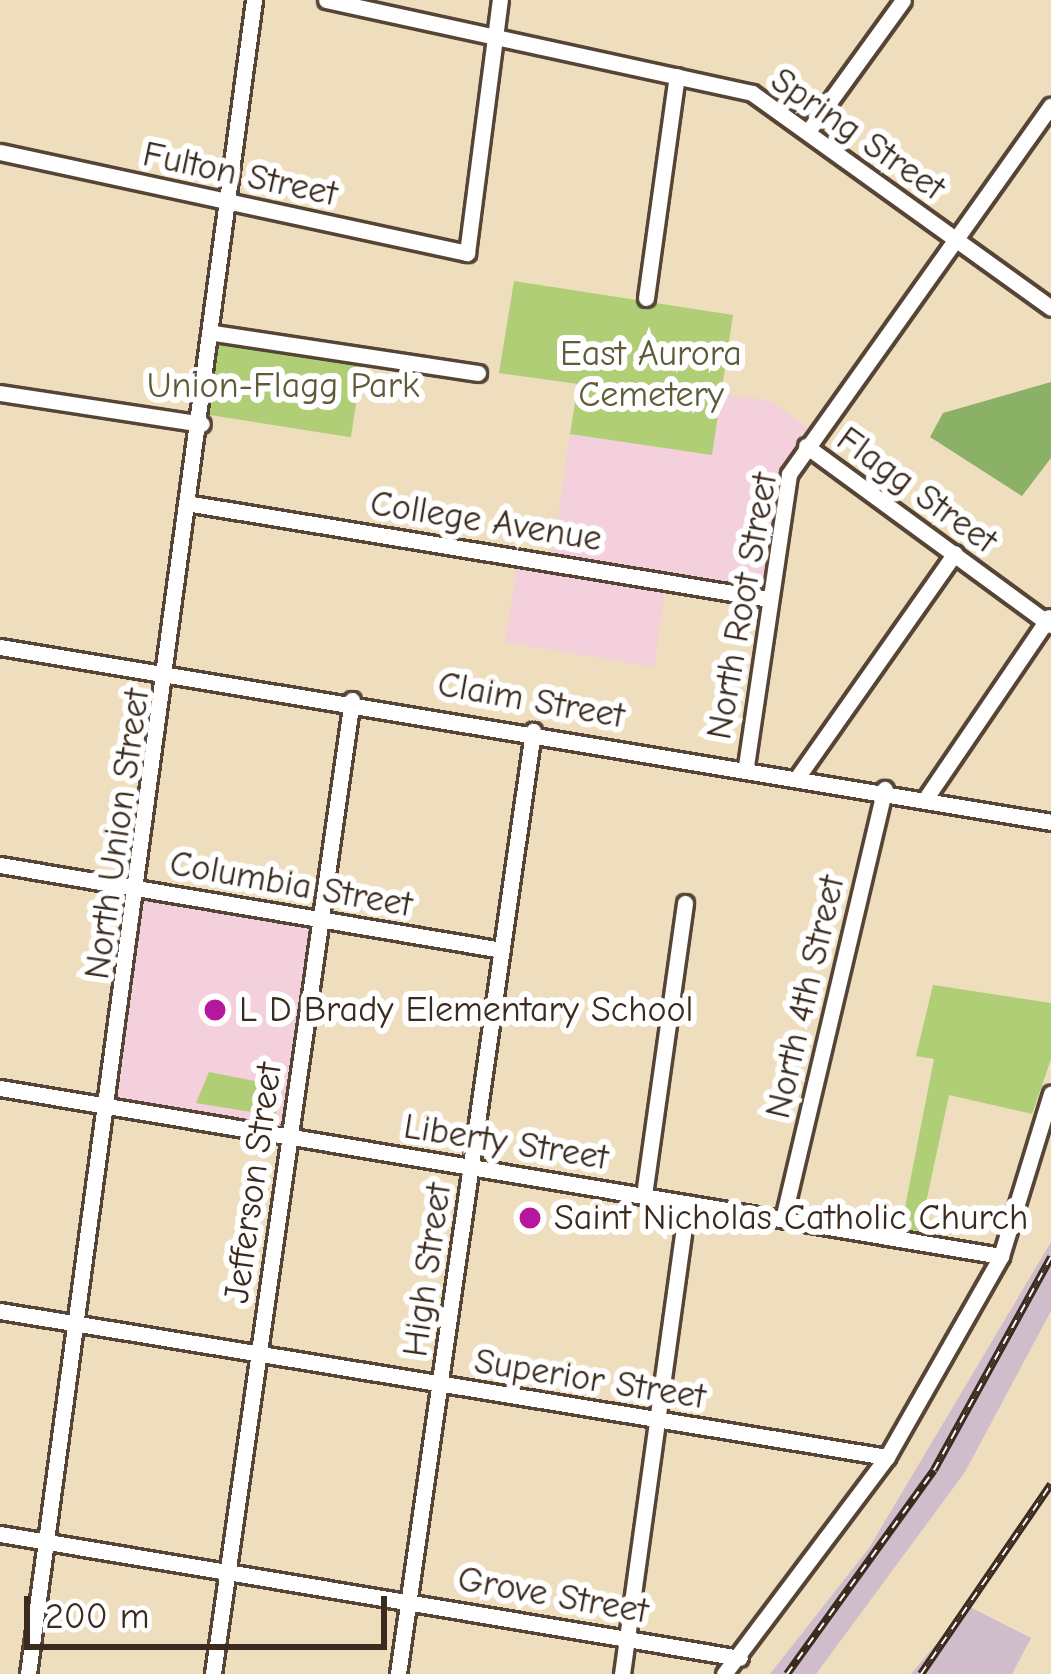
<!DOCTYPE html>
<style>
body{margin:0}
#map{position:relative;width:1051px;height:1674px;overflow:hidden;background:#eedebd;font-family:"Comic Neue",sans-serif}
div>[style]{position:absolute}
.built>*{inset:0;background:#f4cfdc;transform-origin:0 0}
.industrial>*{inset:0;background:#d0bdcc}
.green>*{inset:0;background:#afce75;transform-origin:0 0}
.forest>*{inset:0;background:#8bb166}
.roads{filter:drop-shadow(3px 0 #564536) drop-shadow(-3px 0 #564536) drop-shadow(0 3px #564536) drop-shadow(0 -3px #564536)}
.minor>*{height:15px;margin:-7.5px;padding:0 7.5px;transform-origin:7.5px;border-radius:7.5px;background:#fff}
.rail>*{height:8px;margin-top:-4px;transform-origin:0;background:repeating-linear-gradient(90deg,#fff 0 9px,#3b2a1e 0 18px);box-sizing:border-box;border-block:3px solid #3b2a1e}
.dots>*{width:33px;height:33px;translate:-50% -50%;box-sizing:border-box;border:6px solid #fff;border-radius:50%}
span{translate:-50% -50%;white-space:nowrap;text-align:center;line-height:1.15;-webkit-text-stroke:12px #fff;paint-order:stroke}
.street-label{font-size:36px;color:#3b2a1e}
.park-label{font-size:36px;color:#5e5b38}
.poi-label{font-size:36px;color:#3b2a1e}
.left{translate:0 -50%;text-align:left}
.scale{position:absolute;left:24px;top:1596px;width:363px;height:54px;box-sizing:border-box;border:6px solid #3b2a1e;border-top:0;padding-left:15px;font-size:36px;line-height:42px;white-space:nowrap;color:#3b2a1e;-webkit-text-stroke:9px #fff;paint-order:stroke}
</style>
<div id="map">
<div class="built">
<div style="clip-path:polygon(720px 393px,771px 401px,813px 431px,782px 476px,765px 593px,667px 578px,654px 667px,505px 642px,519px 553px,552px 557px,570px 434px,711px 455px)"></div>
<div style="left:142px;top:892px;width:178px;height:213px;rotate:8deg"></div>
</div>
<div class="industrial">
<div style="clip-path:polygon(1051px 1242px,1051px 1311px,965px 1472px,816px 1674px,770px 1674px,869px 1548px)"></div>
<div style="clip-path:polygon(968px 1606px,1031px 1638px,1012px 1674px,911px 1674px)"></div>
</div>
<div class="green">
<div style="clip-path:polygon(514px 281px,733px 315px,712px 455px,570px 434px,578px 384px,499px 373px)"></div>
<div style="left:216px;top:336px;width:149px;height:79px;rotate:9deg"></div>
<div style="clip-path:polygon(933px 985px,1051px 1003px,1051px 1059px,1032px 1114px,949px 1095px,920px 1231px,901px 1228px,934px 1059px,916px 1056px)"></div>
<div style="clip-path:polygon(209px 1072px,280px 1086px,276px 1116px,196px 1103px)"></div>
</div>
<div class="forest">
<div style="clip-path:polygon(1051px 382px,1051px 458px,1022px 496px,930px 437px,943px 413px)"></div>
</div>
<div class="roads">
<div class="minor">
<div style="left:326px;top:0;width:436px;rotate:12.3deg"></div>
<div style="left:752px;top:93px;width:368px;rotate:35.7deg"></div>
<div style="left:809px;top:130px;width:160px;rotate:-54.1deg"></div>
<div style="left:0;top:152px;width:478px;rotate:12.2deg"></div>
<div style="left:467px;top:253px;width:255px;rotate:-82.6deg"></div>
<div style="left:646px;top:298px;width:224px;rotate:-82.1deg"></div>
<div style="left:214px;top:333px;width:267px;rotate:8.6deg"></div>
<div style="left:0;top:393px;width:204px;rotate:8.7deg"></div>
<div style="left:806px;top:446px;width:303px;rotate:36.2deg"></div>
<div style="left:192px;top:504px;width:585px;rotate:9.35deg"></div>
<div style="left:0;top:647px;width:1065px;rotate:9.45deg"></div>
<div style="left:746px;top:766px;width:295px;rotate:-81.6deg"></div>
<div style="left:789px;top:474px;width:452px;rotate:-54.6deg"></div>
<div style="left:799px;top:775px;width:271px;rotate:-54.9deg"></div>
<div style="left:928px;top:795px;width:215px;rotate:-55.8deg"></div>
<div style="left:0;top:865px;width:509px;rotate:9.61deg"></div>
<div style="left:0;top:1088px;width:1015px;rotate:9.53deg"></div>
<div style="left:644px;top:1195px;width:295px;rotate:-82deg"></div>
<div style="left:783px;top:1219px;width:442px;rotate:-76.7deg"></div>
<div style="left:0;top:1311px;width:899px;rotate:9.35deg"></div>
<div style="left:0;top:1534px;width:750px;rotate:9.51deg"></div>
<div style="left:28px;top:1674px;width:1689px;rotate:-82.31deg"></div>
<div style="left:213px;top:1674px;width:984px;rotate:-81.88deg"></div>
<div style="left:398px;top:1674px;width:953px;rotate:-81.85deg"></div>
<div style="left:622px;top:1674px;width:475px;rotate:-82.1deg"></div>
<div style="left:724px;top:1674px;width:271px;rotate:-53.1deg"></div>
<div style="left:887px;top:1457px;width:231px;rotate:-60.4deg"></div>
<div style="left:1001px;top:1256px;width:170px;rotate:-72.9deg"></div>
</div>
</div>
<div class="rail">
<div style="left:787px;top:1674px;width:251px;rotate:-54.2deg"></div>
<div style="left:934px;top:1470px;width:243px;rotate:-61.2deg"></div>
<div style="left:921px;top:1674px;width:230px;rotate:-55.6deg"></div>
</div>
<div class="dots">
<div style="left:215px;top:1010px;background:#b5179e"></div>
<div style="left:530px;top:1218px;background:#b5179e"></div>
</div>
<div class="street-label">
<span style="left:858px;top:134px;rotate:35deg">Spring Street</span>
<span style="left:240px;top:174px;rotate:12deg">Fulton Street</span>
<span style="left:917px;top:490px;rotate:36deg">Flagg Street</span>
<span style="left:486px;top:521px;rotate:9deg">College Avenue</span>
<span style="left:742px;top:606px;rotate:-80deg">North Root Street</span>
<span style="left:531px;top:700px;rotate:10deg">Claim Street</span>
<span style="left:117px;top:834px;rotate:-82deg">North Union Street</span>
<span style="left:291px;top:884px;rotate:10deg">Columbia Street</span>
<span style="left:805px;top:997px;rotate:-77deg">North 4th Street</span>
<span style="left:506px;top:1142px;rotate:9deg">Liberty Street</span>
<span style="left:253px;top:1183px;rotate:-82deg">Jefferson Street</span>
<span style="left:427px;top:1270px;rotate:-82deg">High Street</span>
<span style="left:590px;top:1379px;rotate:9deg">Superior Street</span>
<span style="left:553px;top:1595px;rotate:10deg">Grove Street</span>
</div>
<div class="park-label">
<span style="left:651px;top:374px">East Aurora<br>Cemetery</span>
<span style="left:283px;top:386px">Union-Flagg Park</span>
</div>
<div class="poi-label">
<span class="left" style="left:239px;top:1010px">L D Brady Elementary School</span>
<span class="left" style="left:554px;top:1218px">Saint Nicholas Catholic Church</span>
</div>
<div class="scale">200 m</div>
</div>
